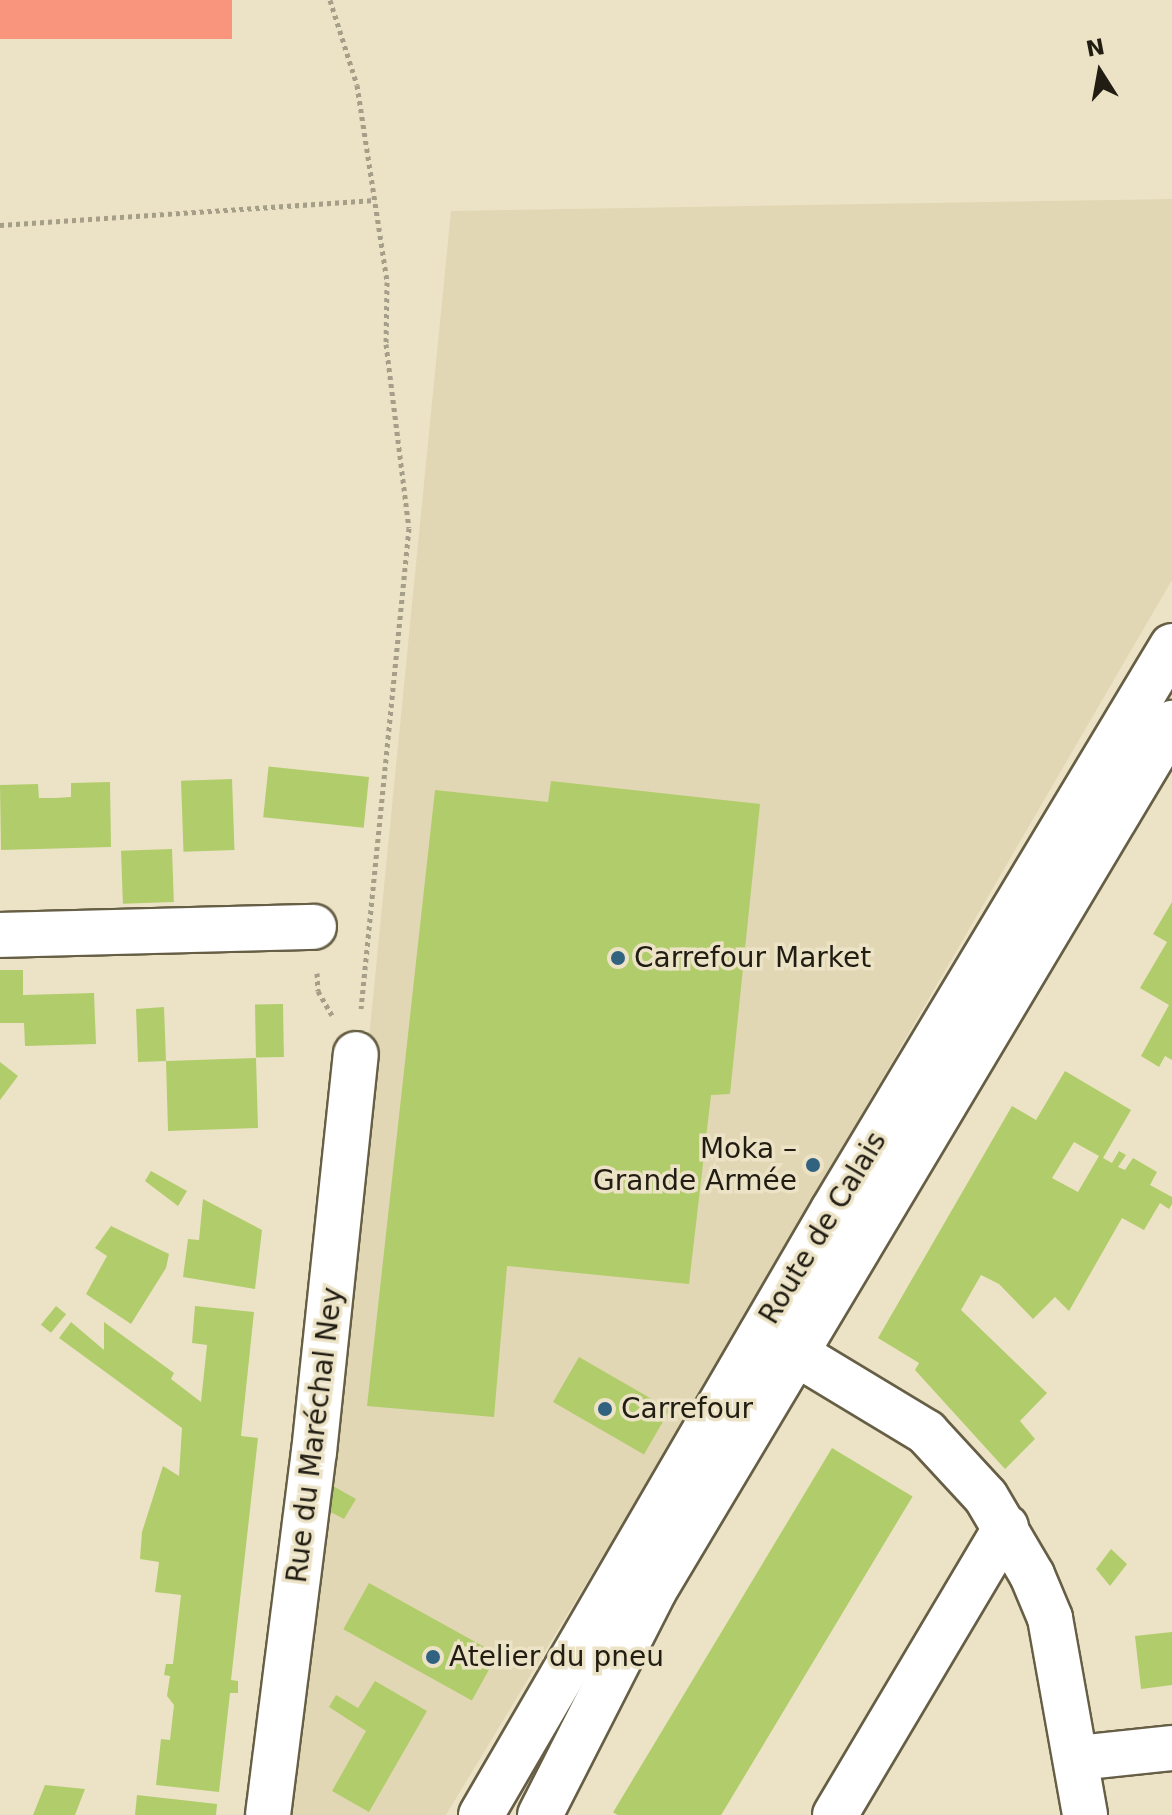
<!DOCTYPE html>
<meta charset="utf-8">
<style>
body{margin:0}
#map{position:relative;width:1172px;height:1815px;overflow:hidden;background:#ece3c6;font-family:"DejaVu Sans",sans-serif}
div>[style]{position:absolute}
.built>*{inset:0;background:#e2d7b4}
.forest>*{inset:0;background:#f9957c;transform-origin:0 0}
.building>*{inset:0;background:#b1cc6b;transform-origin:0 0}
.path>*{height:5px;margin-top:-2.5px;transform-origin:0;background:repeating-linear-gradient(90deg,#a59e88 0 4px,transparent 0 8px)}
.roads{filter:drop-shadow(2px 0 #665f46) drop-shadow(-2px 0 #665f46) drop-shadow(0 2px #665f46) drop-shadow(0 -2px #665f46)}
.minor>*{height:44px;margin:-22px;padding:0 22px;transform-origin:22px;border-radius:22px;background:#fff}
.secondary>*{height:44px;margin:-22px;padding:0 22px;transform-origin:22px;border-radius:22px;background:#fff}
.dots>*{width:22px;height:22px;translate:-50% -50%;box-sizing:border-box;border:4px solid #ece3c6;border-radius:50%}
span{translate:-50% -50%;white-space:nowrap;text-align:center;line-height:1.15;-webkit-text-stroke:7px #ece3c6;paint-order:stroke}
.poi-label{font-size:28px;color:#211d13}
.left{translate:0 -50%;text-align:left}
.right{translate:-100% -50%;text-align:right}
.street-label{font-size:28px;color:#211d13}
.north{position:absolute;left:1060px;top:32px;width:80px;height:80px;-webkit-text-stroke:6px #ece3c6;paint-order:stroke;rotate:349deg;font-size:22px;font-weight:700;line-height:32px;text-align:center;color:#211d13}
.north::after{content:'';display:block;margin:auto;width:28px;height:36px;background:#211d13;clip-path:polygon(50% 0,100% 100%,50% 72%,0 100%)}
</style>
<div id="map">
<div class="built">
<div style="clip-path:polygon(1172px 199px,1172px 580px,660px 1461px,446px 1815px,292px 1815px,451px 211px)"></div>
</div>
<div class="forest">
<div style="left:0;top:0;width:232px;height:39px"></div>
</div>
<div class="building">
<div style="left:369px;top:777px;width:51px;height:101px;rotate:96deg"></div>
<div style="left:232px;top:779px;width:71px;height:51px;rotate:88deg"></div>
<div style="clip-path:polygon(551px 781px,760px 804px,730px 1094px,711px 1095px,689px 1284px,507px 1266px,494px 1417px,367px 1406px,435px 790px,548px 802px)"></div>
<div style="clip-path:polygon(110px 782px,111px 847px,1px 850px,0 785px,38px 784px,39px 798px,55px 798px,71px 797px,71px 783px)"></div>
<div style="left:172px;top:849px;width:53px;height:51px;rotate:88deg"></div>
<div style="clip-path:polygon(1172px 902px,1172px 1060px,1165px 1056px,1159px 1067px,1141px 1056px,1169px 1005px,1140px 988px,1167px 942px,1153px 934px)"></div>
<div style="clip-path:polygon(0 970px,23px 970px,23px 995px,94px 993px,96px 1044px,25px 1046px,24px 1023px,0 1023px)"></div>
<div style="left:283px;top:1004px;width:53px;height:28px;rotate:89deg"></div>
<div style="clip-path:polygon(164px 1007px,166px 1061px,256px 1058px,258px 1128px,168px 1131px,166px 1061px,138px 1062px,136px 1009px)"></div>
<div style="clip-path:polygon(0 1062px,18px 1076px,0 1100px)"></div>
<div style="clip-path:polygon(evenodd,1065px 1071px,1131px 1110px,1103px 1158px,1112px 1163px,1119px 1151px,1126px 1155px,1118px 1167px,1125px 1170px,1133px 1158px,1157px 1172px,1150px 1185px,1172px 1197px,1172px 1204px,1169px 1209px,1160px 1203px,1144px 1230px,1122px 1218px,1069px 1311px,1055px 1297px,1033px 1319px,999px 1284px,981px 1275px,961px 1310px,1047px 1393px,1020px 1421px,1035px 1439px,1005px 1469px,915px 1370px,919px 1363px,878px 1338px,1012px 1106px,1036px 1120px,1065px 1071px,1074px 1142px,1099px 1156px,1078px 1192px,1052px 1178px,1074px 1142px)"></div>
<div style="clip-path:polygon(151px 1171px,187px 1191px,178px 1206px,145px 1181px)"></div>
<div style="clip-path:polygon(203px 1199px,262px 1230px,255px 1289px,183px 1277px,188px 1239px,199px 1240px)"></div>
<div style="clip-path:polygon(111px 1226px,169px 1254px,166px 1268px,131px 1324px,86px 1294px,107px 1256px,95px 1248px)"></div>
<div style="left:56px;top:1306px;width:13px;height:24px;rotate:39deg"></div>
<div style="clip-path:polygon(195px 1306px,254px 1312px,241px 1436px,258px 1438px,231px 1680px,238px 1681px,238px 1693px,230px 1693px,219px 1792px,156px 1785px,161px 1739px,170px 1740px,174px 1705px,167px 1696px,170px 1676px,164px 1675px,166px 1664px,173px 1664px,181px 1595px,155px 1592px,159px 1562px,140px 1559px,142px 1532px,163px 1466px,179px 1476px,182px 1428px,59px 1338px,71px 1322px,104px 1350px,104px 1322px,174px 1373px,171px 1379px,201px 1402px,207px 1345px,192px 1343px)"></div>
<div style="left:579px;top:1357px;width:105px;height:52px;rotate:30deg"></div>
<div style="left:832px;top:1448px;width:94px;height:425px;rotate:31deg"></div>
<div style="clip-path:polygon(326px 1482px,356px 1499px,344px 1519px,323px 1508px)"></div>
<div style="clip-path:polygon(1111px 1549px,1127px 1564px,1110px 1586px,1096px 1569px)"></div>
<div style="left:369px;top:1583px;width:147px;height:53px;rotate:29deg"></div>
<div style="clip-path:polygon(1172px 1632px,1172px 1685px,1141px 1689px,1135px 1636px)"></div>
<div style="clip-path:polygon(375px 1681px,427px 1711px,369px 1812px,332px 1791px,366px 1731px,329px 1707px,336px 1695px,358px 1708px)"></div>
<div style="clip-path:polygon(45px 1785px,85px 1789px,75px 1815px,33px 1815px)"></div>
<div style="clip-path:polygon(137px 1795px,217px 1804px,216px 1815px,135px 1815px)"></div>
</div>
<div class="path">
<div style="left:330px;top:0;width:89px;rotate:72.4deg"></div>
<div style="left:357px;top:85px;width:199px;rotate:81.3deg"></div>
<div style="left:387px;top:282px;width:62px;rotate:90.9deg"></div>
<div style="left:386px;top:344px;width:185px;rotate:82.9deg"></div>
<div style="left:409px;top:528px;width:483px;rotate:95.7deg"></div>
<div style="left:0;top:225px;width:376px;rotate:-3.8deg"></div>
<div style="left:317px;top:973px;width:18px;rotate:87deg"></div>
<div style="left:318px;top:991px;width:28px;rotate:60deg"></div>
</div>
<div class="roads">
<div class="minor">
<div style="left:0;top:935px;width:314px;rotate:-1.5deg"></div>
<div style="left:762px;top:1333px;width:192px;rotate:31.1deg"></div>
<div style="left:926px;top:1432px;width:88px;rotate:47.3deg"></div>
<div style="left:986px;top:1497px;width:91px;rotate:59.5deg"></div>
<div style="left:1032px;top:1575px;width:47px;rotate:67.3deg"></div>
<div style="left:1050px;top:1618px;width:200px;rotate:79.9deg"></div>
<div style="left:1077px;top:1758px;width:96px;rotate:-6deg"></div>
<div style="left:268px;top:1815px;width:366px;rotate:-82.8deg"></div>
<div style="left:314px;top:1452px;width:400px;rotate:-84deg"></div>
<div style="left:835px;top:1815px;width:335px;rotate:-59.3deg"></div>
</div>
<div class="secondary">
<div style="left:481px;top:1815px;width:700px;rotate:-59.81deg"></div>
<div style="left:833px;top:1210px;width:658px;rotate:-58.99deg"></div>
<div style="left:540px;top:1815px;width:251px;rotate:-63deg"></div>
<div style="left:654px;top:1591px;width:1011px;rotate:-59.17deg"></div>
</div>
</div>
<div class="dots">
<div style="left:618px;top:958px;background:#316280"></div>
<div style="left:813px;top:1165px;background:#316280"></div>
<div style="left:605px;top:1409px;background:#316280"></div>
<div style="left:433px;top:1657px;background:#316280"></div>
</div>
<div class="poi-label">
<span class="left" style="left:634px;top:958px">Carrefour Market</span>
<span class="right" style="left:797px;top:1165px">Moka –<br>Grande Armée</span>
<span class="left" style="left:621px;top:1409px">Carrefour</span>
<span class="left" style="left:449px;top:1657px">Atelier du pneu</span>
</div>
<div class="street-label">
<span style="left:823px;top:1228px;rotate:-59deg">Route de Calais</span>
<span style="left:315px;top:1435px;rotate:-83deg">Rue du Maréchal Ney</span>
</div>
<div class="north">N</div>
</div>
